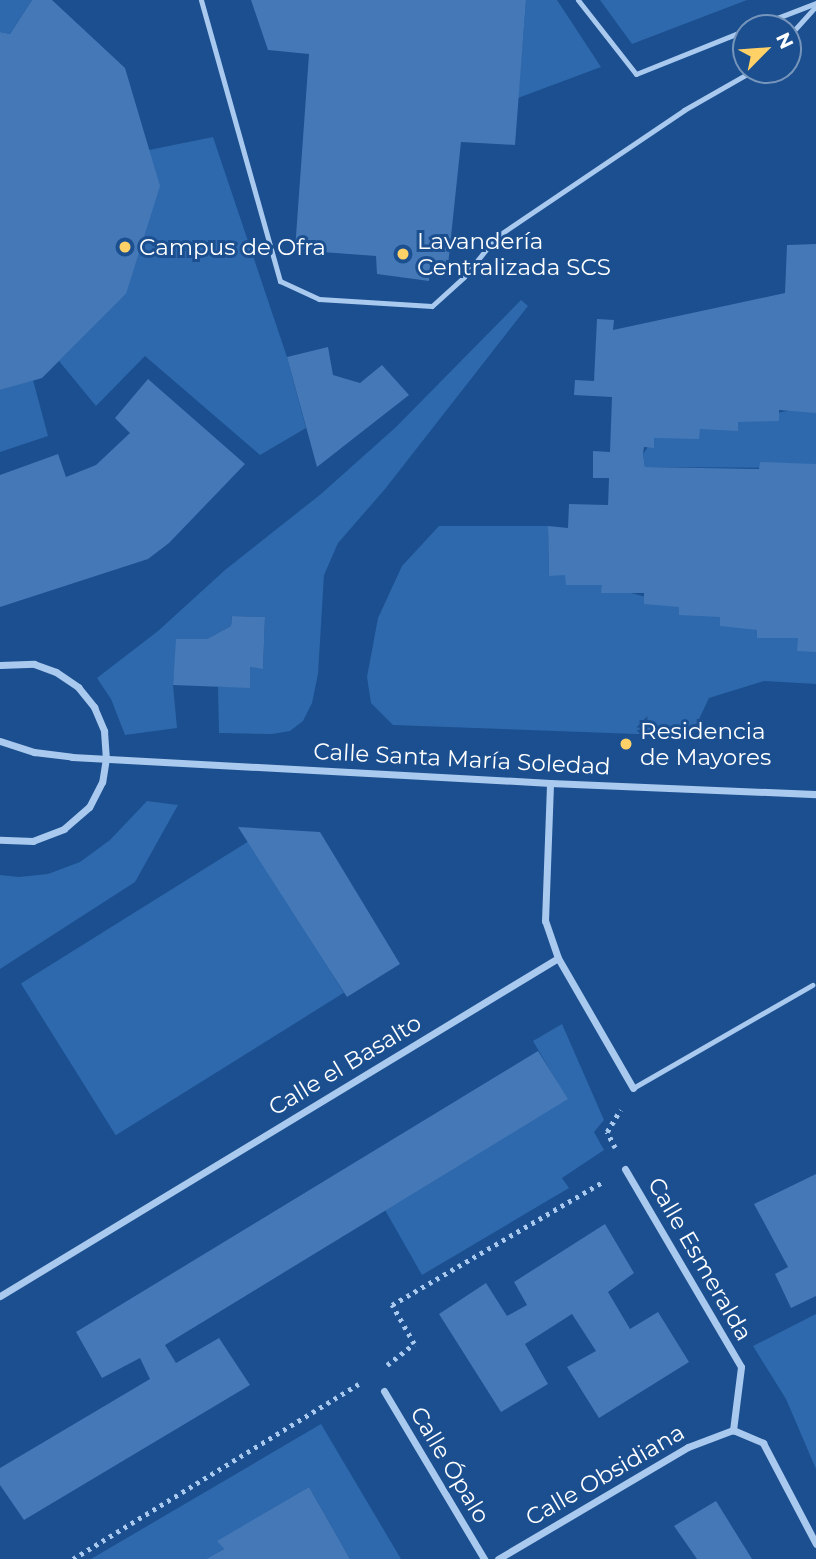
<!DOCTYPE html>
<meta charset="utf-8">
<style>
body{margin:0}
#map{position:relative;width:816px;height:1559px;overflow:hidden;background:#1b4f8f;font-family:Montserrat,sans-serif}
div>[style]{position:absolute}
.green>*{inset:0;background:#2e69ad;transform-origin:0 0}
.building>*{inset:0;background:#4478b7}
.path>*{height:4.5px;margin-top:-2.25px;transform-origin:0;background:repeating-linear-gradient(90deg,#a9c9ee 0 3.5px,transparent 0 8.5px)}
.lane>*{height:5px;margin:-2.5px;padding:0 2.5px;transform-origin:2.5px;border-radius:2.5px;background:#a9c9ee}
.street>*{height:7px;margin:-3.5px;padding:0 3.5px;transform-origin:3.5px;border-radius:3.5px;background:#a9c9ee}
.dots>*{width:19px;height:19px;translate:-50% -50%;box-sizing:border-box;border:4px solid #1b4f8f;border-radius:50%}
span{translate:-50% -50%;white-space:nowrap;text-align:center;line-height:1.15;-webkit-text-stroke:6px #1b4f8f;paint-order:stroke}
.poi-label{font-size:23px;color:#fff}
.left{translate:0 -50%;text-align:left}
.street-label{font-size:23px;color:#fff}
.north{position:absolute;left:732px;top:14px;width:70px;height:70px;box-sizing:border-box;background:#1b4f8f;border:2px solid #7695bc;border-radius:50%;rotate:65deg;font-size:19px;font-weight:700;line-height:28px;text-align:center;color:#fff}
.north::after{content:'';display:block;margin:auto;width:24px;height:32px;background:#ffd166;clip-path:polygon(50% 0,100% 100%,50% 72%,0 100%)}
</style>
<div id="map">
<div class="green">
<div style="clip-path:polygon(0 0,32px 0,10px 34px,0 32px)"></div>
<div style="clip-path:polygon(526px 0,557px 0,601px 67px,518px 98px)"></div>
<div style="clip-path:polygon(600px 0,747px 0,632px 44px)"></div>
<div style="clip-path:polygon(213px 137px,287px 357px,306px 428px,260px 455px,145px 356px,96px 406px,59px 361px,126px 294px,149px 150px)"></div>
<div style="clip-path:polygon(521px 300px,528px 306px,385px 489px,338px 543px,324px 575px,318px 674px,312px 703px,303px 721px,290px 731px,272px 734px,219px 733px,218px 687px,250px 687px,250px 667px,263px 668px,265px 617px,232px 616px,231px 626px,207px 639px,177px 639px,173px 685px,177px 728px,125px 735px,111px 699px,97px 678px,158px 631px,225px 570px,321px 494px,396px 427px)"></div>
<div style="clip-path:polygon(33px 380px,48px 436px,0 452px,0 390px)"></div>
<div style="clip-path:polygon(816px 405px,816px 468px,645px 467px,643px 454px,654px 438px)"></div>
<div style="clip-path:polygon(439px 526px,548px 526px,549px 575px,565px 575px,816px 643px,816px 684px,764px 681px,709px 698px,691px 736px,393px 725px,371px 703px,367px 677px,378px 618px,402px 566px)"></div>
<div style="clip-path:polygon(147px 801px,178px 805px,135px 882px,0 969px,0 875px,19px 877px,48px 874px,80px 862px,110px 840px)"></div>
<div style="left:249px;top:841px;width:179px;height:269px;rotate:58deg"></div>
<div style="clip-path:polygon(562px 1024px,604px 1120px,594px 1132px,604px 1150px,562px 1178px,569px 1188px,422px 1275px,385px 1210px,567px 1099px,533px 1041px)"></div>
<div style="clip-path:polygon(816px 1314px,816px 1469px,786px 1399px,753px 1346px)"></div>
<div style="clip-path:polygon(321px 1424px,401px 1559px,350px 1559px,309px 1487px,218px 1541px,224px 1549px,206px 1559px,91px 1559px)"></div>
</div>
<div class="building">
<div style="clip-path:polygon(32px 0,52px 0,125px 68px,160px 186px,126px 294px,42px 378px,0 390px,0 32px,10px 34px)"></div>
<div style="clip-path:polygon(251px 0,526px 0,515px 145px,461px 142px,448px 265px,430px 266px,429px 281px,377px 274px,376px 256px,295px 250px,309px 54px,268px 50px)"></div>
<div style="clip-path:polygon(816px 244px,816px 413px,779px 410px,779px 421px,738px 422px,738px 431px,700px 429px,699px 439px,654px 438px,654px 448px,644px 447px,643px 454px,645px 467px,759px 469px,760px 462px,816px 464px,816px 652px,797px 651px,798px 638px,757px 638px,757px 630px,720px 626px,720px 617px,679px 615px,679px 607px,644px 604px,644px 593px,601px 593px,602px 585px,566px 585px,565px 575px,549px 576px,548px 526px,568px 528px,569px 504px,608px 505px,609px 478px,593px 478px,593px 451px,610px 452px,612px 397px,574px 395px,575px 380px,594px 381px,597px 319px,614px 320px,613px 330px,785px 293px,787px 245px)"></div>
<div style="clip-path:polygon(328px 347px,333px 375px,360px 383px,382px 365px,409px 395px,317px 467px,287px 357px)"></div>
<div style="clip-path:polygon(148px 379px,245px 464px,169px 543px,148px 559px,0 607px,0 475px,58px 454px,66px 477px,96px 465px,130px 433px,115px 418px)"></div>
<div style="clip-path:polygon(232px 616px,265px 617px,263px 669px,250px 667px,250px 688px,173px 685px,176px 639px,207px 639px,231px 626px)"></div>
<div style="clip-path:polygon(238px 827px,320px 832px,400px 964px,347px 997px)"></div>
<div style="clip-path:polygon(538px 1051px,568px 1099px,165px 1345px,176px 1363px,219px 1338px,250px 1385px,24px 1520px,0 1485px,0 1468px,150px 1379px,140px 1358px,102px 1378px,76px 1332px)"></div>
<div style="clip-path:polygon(816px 1174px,816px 1296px,791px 1308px,775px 1274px,788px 1267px,754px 1204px)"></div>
<div style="clip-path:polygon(605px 1224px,634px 1273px,608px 1292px,630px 1329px,658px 1312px,689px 1362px,599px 1418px,567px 1367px,596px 1351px,572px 1314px,525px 1344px,548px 1384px,501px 1412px,439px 1314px,486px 1283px,507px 1316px,527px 1305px,514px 1282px)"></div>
<div style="clip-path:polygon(309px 1487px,350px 1559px,206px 1559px,224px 1549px,217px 1541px)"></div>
<div style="clip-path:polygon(716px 1501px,752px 1559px,697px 1559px,674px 1526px)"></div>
</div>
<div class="path">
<div style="left:615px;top:1148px;width:18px;rotate:-117deg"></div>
<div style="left:607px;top:1132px;width:26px;rotate:-59deg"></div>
<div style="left:387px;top:1365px;width:34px;rotate:-38deg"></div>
<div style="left:414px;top:1344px;width:45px;rotate:-119.4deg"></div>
<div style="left:392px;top:1305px;width:246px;rotate:-30.3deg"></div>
<div style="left:73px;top:1559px;width:335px;rotate:-31.5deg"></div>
</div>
<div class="lane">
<div style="left:201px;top:0;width:292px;rotate:74.3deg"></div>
<div style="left:280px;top:281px;width:43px;rotate:24.8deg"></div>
<div style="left:319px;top:299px;width:113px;rotate:3.5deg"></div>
<div style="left:432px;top:306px;width:43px;rotate:-42.2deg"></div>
<div style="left:464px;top:277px;width:51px;rotate:-51.3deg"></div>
<div style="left:496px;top:237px;width:227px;rotate:-34deg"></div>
<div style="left:684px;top:110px;width:81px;rotate:-29.7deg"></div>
<div style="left:578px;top:0;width:94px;rotate:51.9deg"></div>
<div style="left:636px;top:74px;width:118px;rotate:-21.8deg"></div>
<div style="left:751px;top:28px;width:70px;rotate:-21deg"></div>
<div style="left:788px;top:37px;width:42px;rotate:-47.9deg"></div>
<div style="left:633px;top:1088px;width:207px;rotate:-29.9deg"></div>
</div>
<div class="street">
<div style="left:0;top:665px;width:34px;rotate:-2deg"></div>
<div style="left:34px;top:664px;width:23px;rotate:20deg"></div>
<div style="left:56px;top:672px;width:27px;rotate:34deg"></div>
<div style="left:78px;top:687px;width:26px;rotate:51deg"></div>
<div style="left:94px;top:707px;width:26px;rotate:67deg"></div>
<div style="left:104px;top:731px;width:27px;rotate:86deg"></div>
<div style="left:106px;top:758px;width:24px;rotate:99deg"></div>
<div style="left:102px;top:782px;width:28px;rotate:117deg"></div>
<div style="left:89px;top:807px;width:33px;rotate:139deg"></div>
<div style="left:64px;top:829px;width:33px;rotate:159deg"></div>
<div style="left:33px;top:841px;width:33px;rotate:-178deg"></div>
<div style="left:0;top:741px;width:36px;rotate:18deg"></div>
<div style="left:34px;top:752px;width:38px;rotate:7deg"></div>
<div style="left:72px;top:757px;width:479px;rotate:3.1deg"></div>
<div style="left:550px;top:783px;width:266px;rotate:2.4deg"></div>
<div style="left:558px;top:958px;width:150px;rotate:60deg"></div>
<div style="left:625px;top:1169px;width:229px;rotate:59.6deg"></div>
<div style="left:741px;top:1367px;width:64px;rotate:97.2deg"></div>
<div style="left:0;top:1296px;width:652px;rotate:-31.2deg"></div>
<div style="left:558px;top:958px;width:39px;rotate:-109deg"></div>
<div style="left:545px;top:921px;width:138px;rotate:-87.9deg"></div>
<div style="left:384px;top:1391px;width:196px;rotate:59.2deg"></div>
<div style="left:733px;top:1430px;width:33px;rotate:23deg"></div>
<div style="left:763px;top:1443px;width:114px;rotate:62.3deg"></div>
<div style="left:498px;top:1559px;width:221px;rotate:-30.5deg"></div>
<div style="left:688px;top:1447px;width:48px;rotate:-20.7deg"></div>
</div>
<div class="dots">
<div style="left:125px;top:247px;background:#ffd166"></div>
<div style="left:403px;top:254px;background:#ffd166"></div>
<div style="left:626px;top:744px;background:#ffd166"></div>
</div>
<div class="poi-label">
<span class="left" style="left:417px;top:254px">Lavandería<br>Centralizada SCS</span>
<span class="left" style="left:139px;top:247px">Campus de Ofra</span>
<span class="left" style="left:640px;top:744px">Residencia<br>de Mayores</span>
</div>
<div class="street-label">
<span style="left:462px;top:759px;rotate:3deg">Calle Santa María Soledad</span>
<span style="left:345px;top:1065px;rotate:-31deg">Calle el Basalto</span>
<span style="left:700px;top:1259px;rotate:60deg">Calle Esmeralda</span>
<span style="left:450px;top:1465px;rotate:59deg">Calle Ópalo</span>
<span style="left:605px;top:1475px;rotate:-30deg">Calle Obsidiana</span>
</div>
<div class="north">N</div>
</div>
